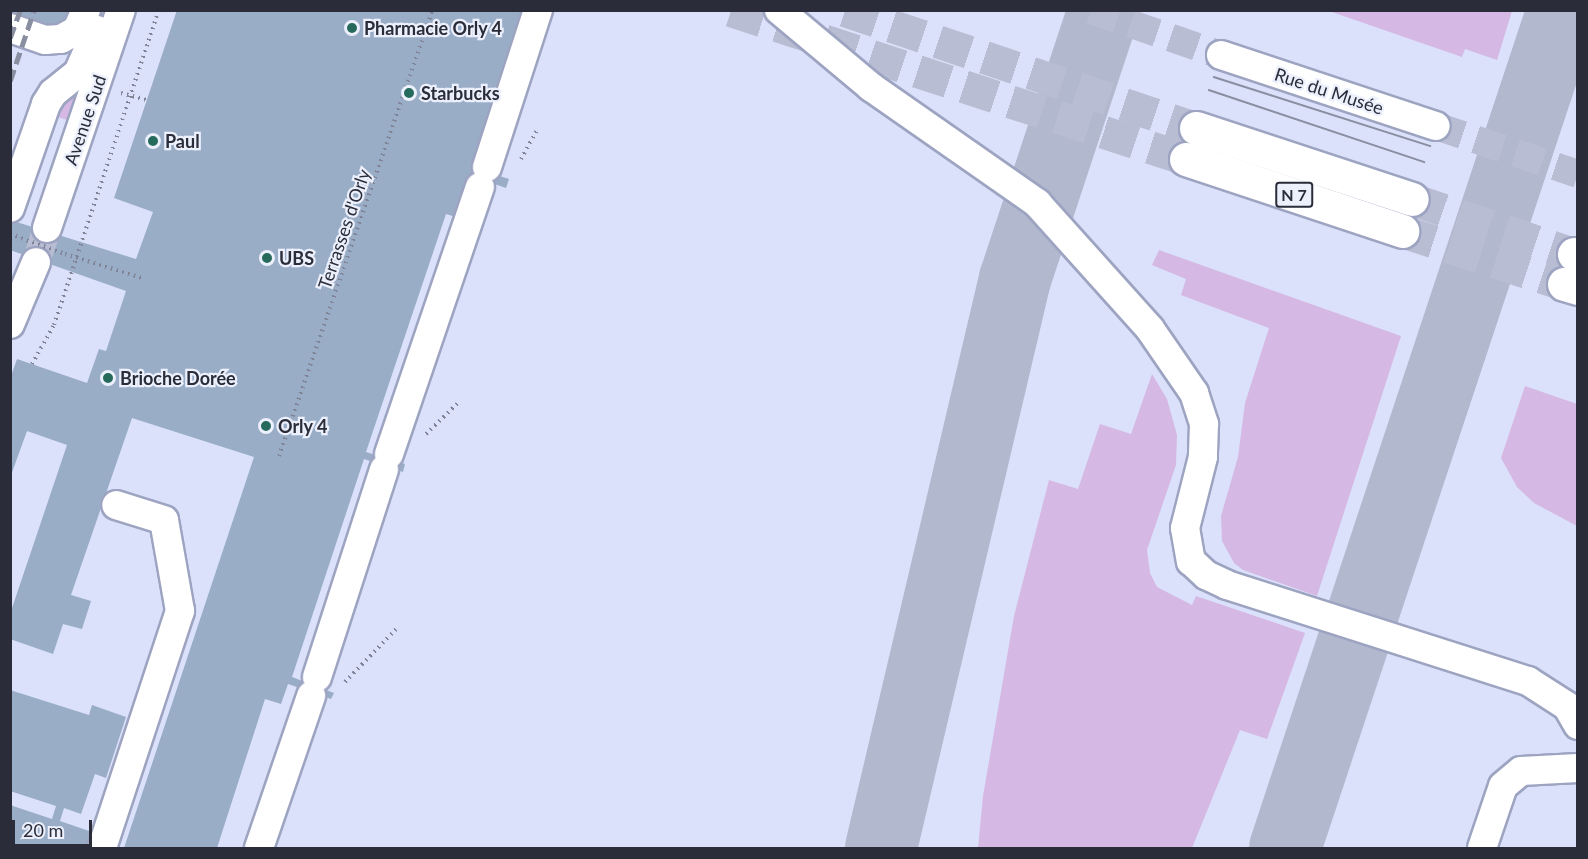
<!DOCTYPE html>
<meta charset="utf-8">
<style>
body{margin:0}
#map{position:relative;width:1588px;height:859px;overflow:hidden;background:#dbe1fa;font-family:Lato,sans-serif}
div>[style]{position:absolute}
.green>*{inset:0;background:#d5b8e4}
.taxiway>*{height:72px;margin:-36px;padding:0 36px;transform-origin:36px;border-radius:36px;background:#b2b8ce}
.building>*{inset:0;background:#99adc7}
.minor-tunnel>*{height:28px;margin-top:-14px;transform-origin:0;background:repeating-linear-gradient(90deg,#b8bdd3 0 28px,transparent 0 42px)}
.highway-tunnel>*{height:33px;margin-top:-16.5px;transform-origin:0;background:repeating-linear-gradient(90deg,#b8bdd3 0 33px,transparent 0 49px)}
.path>*{height:4px;margin-top:-2px;transform-origin:0;background:repeating-linear-gradient(90deg,#7f8395 0 1.5px,transparent 0 6px)}
.roads{filter:drop-shadow(2px 0 #9da4c1) drop-shadow(-2px 0 #9da4c1) drop-shadow(0 2px #9da4c1) drop-shadow(0 -2px #9da4c1)}
.minor>*{height:28px;margin:-14px;padding:0 14px;transform-origin:14px;border-radius:14px;background:#fff}
.highway>*{height:33px;margin:-16.5px;padding:0 16.5px;transform-origin:16.5px;border-radius:16.5px;background:#fff}
.tram>*{height:1.5px;margin:-0.75px;padding:0 0.75px;transform-origin:0.75px;border-radius:0.75px;background:#8a8ea1}
.rail>*{height:4.5px;margin-top:-2.25px;transform-origin:0;background:repeating-linear-gradient(90deg,#8a8ea1 0 12px,transparent 0 18px)}
.path-bridge>*{height:4px;margin-top:-2px;transform-origin:0;background:repeating-linear-gradient(90deg,#7f8395 0 1.5px,transparent 0 6px)}
.dots>*{width:16px;height:16px;translate:-50% -50%;box-sizing:border-box;border:3px solid #eceffc;border-radius:50%}
span{translate:-50% -50%;white-space:nowrap;text-align:center;line-height:1.15;-webkit-text-stroke:4.5px #eceffc;paint-order:stroke}
.shield-label span{padding:2px 4px;background:#eceffc;border:2px solid;border-radius:4px;-webkit-text-stroke-width:0}
.shield-label{font-size:16px;color:#2a2d39;font-weight:700}
.poi-label{font-size:18px;color:#2a2d39;font-weight:700}
.left{translate:0 -50%;text-align:left}
.street-label{font-size:18px;color:#2a2d39}
.frame{position:absolute;inset:0;border:12px solid #2a2d39;pointer-events:none}
.scale{position:absolute;left:12px;top:820px;width:80px;height:27px;box-sizing:border-box;border:3px solid #2a2d39;border-top:0;padding-left:8px;font-size:18px;line-height:21px;white-space:nowrap;color:#2a2d39;-webkit-text-stroke:4px #eceffc;paint-order:stroke}
</style>
<div id="map">
<div class="green">
<div style="clip-path:polygon(1329px 11px,1512px 11px,1497px 60px,1465px 49px,1462px 57px)"></div>
<div style="clip-path:polygon(81px 81px,74px 122px,51px 115px)"></div>
<div style="clip-path:polygon(1159px 250px,1401px 336px,1317px 596px,1243px 570px,1234px 563px,1222px 541px,1221px 516px,1238px 457px,1245px 403px,1269px 328px,1181px 295px,1186px 279px,1152px 265px)"></div>
<div style="clip-path:polygon(1152px 374px,1167px 399px,1177px 435px,1176px 465px,1147px 550px,1150px 573px,1157px 587px,1192px 605px,1196px 596px,1305px 633px,1267px 739px,1240px 730px,1192px 848px,978px 848px,983px 796px,1014px 616px,1049px 480px,1078px 489px,1100px 424px,1131px 434px)"></div>
<div style="clip-path:polygon(1525px 386px,1577px 404px,1577px 526px,1534px 503px,1517px 487px,1501px 458px)"></div>
</div>
<div class="taxiway">
<div style="left:881px;top:848px;width:585px;rotate:-76.75deg"></div>
<div style="left:1015px;top:279px;width:283px;rotate:-71.7deg"></div>
<div style="left:1285px;top:848px;width:883px;rotate:-71.65deg"></div>
</div>
<div class="building">
<div style="clip-path:polygon(10px 10px,85px 10px,26px 40px,10px 19px)"></div>
<div style="clip-path:polygon(177px 10px,525px 10px,474px 168px,509px 179px,506px 188px,472px 176px,456px 217px,446px 214px,366px 452px,405px 464px,403px 472px,364px 459px,292px 677px,334px 693px,331px 699px,288px 684px,281px 704px,265px 699px,217px 848px,124px 848px,254px 457px,132px 418px,71px 595px,91px 601px,82px 629px,63px 624px,53px 654px,10px 639px,10px 614px,67px 445px,27px 431px,10px 478px,10px 379px,17px 359px,87px 383px,99px 349px,106px 351px,126px 291px,10px 250px,10px 220px,136px 259px,153px 212px,114px 198px)"></div>
<div style="clip-path:polygon(10px 690px,89px 715px,92px 705px,126px 717px,106px 778px,95px 774px,81px 814px,64px 808px,60px 821px,92px 832px,86px 848px,10px 848px,10px 805px,52px 819px,56px 806px,10px 791px)"></div>
</div>
<div class="minor-tunnel">
<div style="left:1091px;top:10px;width:138px;rotate:19.1deg"></div>
<div style="left:1436px;top:126px;width:150px;rotate:18.7deg"></div>
<div style="left:36px;top:262px;width:36px;rotate:-72deg"></div>
</div>
<div class="highway-tunnel">
<div style="left:731px;top:10px;width:479px;rotate:18.1deg"></div>
<div style="left:845px;top:10px;width:370px;rotate:18.6deg"></div>
<div style="left:1412px;top:199px;width:171px;rotate:18.8deg"></div>
<div style="left:1402px;top:231px;width:170px;rotate:18.1deg"></div>
</div>
<div class="path">
<div style="left:121px;top:93px;width:27px;rotate:15deg"></div>
<div style="left:521px;top:159px;width:35px;rotate:-61deg"></div>
<div style="left:65px;top:254px;width:81px;rotate:17.3deg"></div>
<div style="left:32px;top:364px;width:45px;rotate:-60.6deg"></div>
<div style="left:54px;top:325px;width:332px;rotate:-71.6deg"></div>
<div style="left:426px;top:434px;width:45px;rotate:-44.1deg"></div>
<div style="left:279px;top:456px;width:472px;rotate:-71deg"></div>
<div style="left:345px;top:682px;width:78px;rotate:-46deg"></div>
</div>
<div class="roads">
<div class="minor">
<div style="left:779px;top:10px;width:120px;rotate:39.9deg"></div>
<div style="left:871px;top:87px;width:203px;rotate:34.9deg"></div>
<div style="left:1037px;top:203px;width:169px;rotate:48.1deg"></div>
<div style="left:1150px;top:329px;width:78px;rotate:55.5deg"></div>
<div style="left:1194px;top:393px;width:33px;rotate:72deg"></div>
<div style="left:1204px;top:424px;width:33px;rotate:92deg"></div>
<div style="left:1203px;top:457px;width:73px;rotate:104.2deg"></div>
<div style="left:1185px;top:528px;width:34px;rotate:80deg"></div>
<div style="left:1191px;top:561px;width:21px;rotate:43deg"></div>
<div style="left:1206px;top:575px;width:23px;rotate:25deg"></div>
<div style="left:1227px;top:585px;width:316px;rotate:17.7deg"></div>
<div style="left:1528px;top:681px;width:46px;rotate:32.7deg"></div>
<div style="left:1567px;top:706px;width:22px;rotate:60deg"></div>
<div style="left:10px;top:28px;width:37px;rotate:19deg"></div>
<div style="left:45px;top:40px;width:16px;rotate:-4deg"></div>
<div style="left:61px;top:39px;width:18px;rotate:-29deg"></div>
<div style="left:77px;top:30px;width:22px;rotate:-66deg"></div>
<div style="left:1221px;top:55px;width:226px;rotate:18.3deg"></div>
<div style="left:487px;top:167px;width:165px;rotate:-72deg"></div>
<div style="left:10px;top:208px;width:110px;rotate:-70.9deg"></div>
<div style="left:46px;top:104px;width:13px;rotate:-58deg"></div>
<div style="left:53px;top:93px;width:32px;rotate:-39deg"></div>
<div style="left:78px;top:73px;width:47px;rotate:-66.2deg"></div>
<div style="left:47px;top:228px;width:230px;rotate:-71.3deg"></div>
<div style="left:10px;top:324px;width:67px;rotate:-67.2deg"></div>
<div style="left:389px;top:454px;width:282px;rotate:-71.2deg"></div>
<div style="left:317px;top:677px;width:218px;rotate:-72.1deg"></div>
<div style="left:102px;top:848px;width:250px;rotate:-71.8deg"></div>
<div style="left:180px;top:611px;width:92px;rotate:-100deg"></div>
<div style="left:164px;top:520px;width:50px;rotate:-162.6deg"></div>
<div style="left:259px;top:848px;width:161px;rotate:-71.1deg"></div>
<div style="left:1482px;top:848px;width:65px;rotate:-71.3deg"></div>
<div style="left:1503px;top:786px;width:23px;rotate:-40deg"></div>
<div style="left:1521px;top:771px;width:57px;rotate:-3deg"></div>
</div>
<div class="highway">
<div style="left:1196px;top:128px;width:227px;rotate:18.2deg"></div>
<div style="left:1186px;top:159px;width:228px;rotate:18.4deg"></div>
<div style="left:1574px;top:254px;width:4px;rotate:14deg"></div>
<div style="left:1564px;top:284px;width:15px;rotate:16deg"></div>
</div>
</div>
<div class="tram">
<div style="left:1214px;top:77px;width:227px;rotate:17.7deg"></div>
<div style="left:1209px;top:90px;width:227px;rotate:18.5deg"></div>
</div>
<div class="rail">
<div style="left:10px;top:38px;width:30px;rotate:-70deg"></div>
<div style="left:10px;top:81px;width:75px;rotate:-71.3deg"></div>
</div>
<div class="path-bridge">
<div style="left:10px;top:234px;width:59px;rotate:20deg"></div>
</div>
<div class="dots">
<div style="left:352px;top:28px;background:#266a5c"></div>
<div style="left:409px;top:93px;background:#266a5c"></div>
<div style="left:153px;top:141px;background:#266a5c"></div>
<div style="left:267px;top:258px;background:#266a5c"></div>
<div style="left:108px;top:378px;background:#266a5c"></div>
<div style="left:266px;top:426px;background:#266a5c"></div>
</div>
<div class="shield-label">
<span style="left:1294px;top:195px">N 7</span>
</div>
<div class="poi-label">
<span class="left" style="left:364px;top:28px">Pharmacie Orly 4</span>
<span class="left" style="left:421px;top:93px">Starbucks</span>
<span class="left" style="left:165px;top:141px">Paul</span>
<span class="left" style="left:279px;top:258px">UBS</span>
<span class="left" style="left:120px;top:378px">Brioche Dorée</span>
<span class="left" style="left:278px;top:426px">Orly 4</span>
</div>
<div class="street-label">
<span style="left:1329px;top:91px;rotate:18deg">Rue du Musée</span>
<span style="left:85px;top:120px;rotate:-71deg">Avenue Sud</span>
<span style="left:344px;top:229px;rotate:-71deg">Terrasses d'Orly</span>
</div>
<div class="frame"></div>
<div class="scale">20 m</div>
</div>
